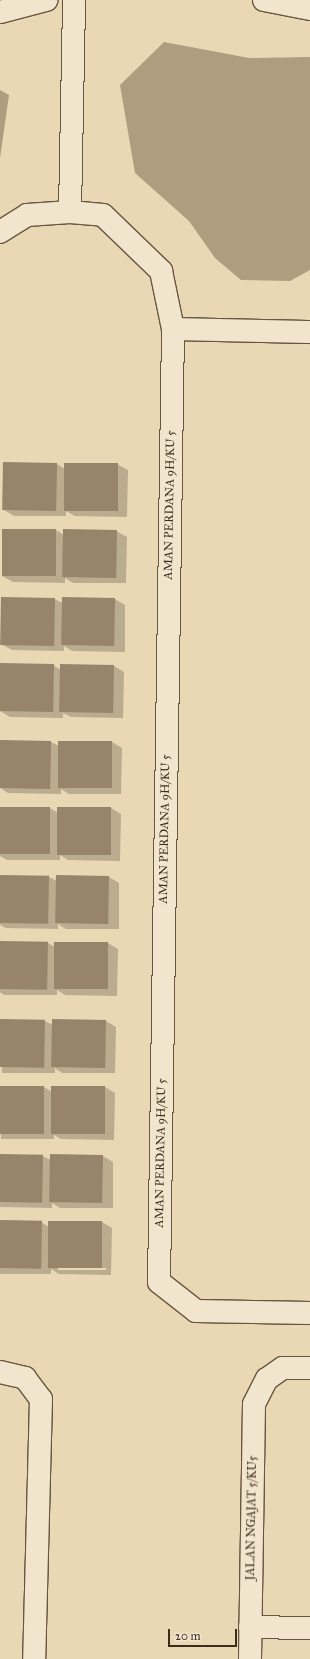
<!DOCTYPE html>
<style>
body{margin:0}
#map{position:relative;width:310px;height:1659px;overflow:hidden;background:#ead7b3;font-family:"IM FELL Great Primer",serif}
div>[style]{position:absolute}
.water>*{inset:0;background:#b09d80}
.shadow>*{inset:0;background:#0003}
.building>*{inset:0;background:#97846b;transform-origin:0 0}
.roads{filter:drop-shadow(1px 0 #695642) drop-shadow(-1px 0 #695642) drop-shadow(0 1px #695642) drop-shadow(0 -1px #695642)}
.minor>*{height:22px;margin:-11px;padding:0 11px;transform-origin:11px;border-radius:11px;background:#f1e5ce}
span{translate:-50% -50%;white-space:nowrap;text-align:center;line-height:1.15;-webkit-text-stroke:3px #f1e5ce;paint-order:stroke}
.street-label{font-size:12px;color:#3e2b1d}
.scale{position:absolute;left:168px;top:1629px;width:69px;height:18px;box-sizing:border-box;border:2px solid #3e2b1d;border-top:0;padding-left:5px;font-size:12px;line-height:14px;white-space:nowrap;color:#3e2b1d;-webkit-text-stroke:3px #f1e5ce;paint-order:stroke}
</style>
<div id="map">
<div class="water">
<div style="clip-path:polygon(164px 42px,249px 58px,310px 57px,310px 270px,290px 281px,241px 280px,215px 258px,189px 221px,135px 173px,120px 85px)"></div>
<div style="clip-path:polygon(0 90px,9px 95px,0 158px)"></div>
</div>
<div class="shadow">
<div style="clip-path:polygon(57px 464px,65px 469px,117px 464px,128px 470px,127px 517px,75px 516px,66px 511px,66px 516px,14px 516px,4px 510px)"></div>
<div style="clip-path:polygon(56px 530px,64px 535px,116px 531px,127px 537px,126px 583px,73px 583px,65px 578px,65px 583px,13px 582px,2px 576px)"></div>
<div style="clip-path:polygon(63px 598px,115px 599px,125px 605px,125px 652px,72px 651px,64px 646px,64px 651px,12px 650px,1px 644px,54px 599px,63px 603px)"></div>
<div style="clip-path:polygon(53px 665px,61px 670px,114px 666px,124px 672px,123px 718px,71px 717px,63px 713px,63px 718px,10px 717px,0 711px)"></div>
<div style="clip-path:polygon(0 741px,51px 742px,59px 746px,112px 742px,122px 748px,121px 794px,69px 794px,61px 789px,61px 794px,8px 793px,0 788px)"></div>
<div style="clip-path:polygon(0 808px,50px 808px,58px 813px,111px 808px,121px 814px,120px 861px,68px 860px,60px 855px,60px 860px,7px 860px,0 856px)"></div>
<div style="clip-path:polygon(0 876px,49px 877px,57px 881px,57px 876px,109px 877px,119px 883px,119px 929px,66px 929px,58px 924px,58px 929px,6px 928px,0 925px)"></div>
<div style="clip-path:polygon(0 942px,48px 943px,55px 947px,108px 943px,118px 949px,117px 996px,65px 995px,57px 990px,57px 995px,4px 995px,0 992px)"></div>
<div style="clip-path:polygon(0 1020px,45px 1021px,53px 1025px,106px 1021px,116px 1027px,115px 1073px,62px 1073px,55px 1068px,55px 1073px,2px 1073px)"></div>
<div style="clip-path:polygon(0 1087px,44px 1087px,52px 1092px,105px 1087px,115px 1093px,114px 1140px,61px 1139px,54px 1135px,54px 1139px,1px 1139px)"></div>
<div style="clip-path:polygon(0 1155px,42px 1156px,51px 1160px,51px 1155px,103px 1156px,113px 1162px,113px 1208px,60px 1208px,52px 1203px,52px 1208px,0 1207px)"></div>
<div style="clip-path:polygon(evenodd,0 1221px,41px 1222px,49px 1227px,102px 1222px,112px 1228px,111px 1275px,59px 1274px,51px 1269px,51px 1274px,0 1274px,0 1221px,58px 1268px,106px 1268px,106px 1270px,58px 1270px,58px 1268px)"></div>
</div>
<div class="building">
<div style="left:3px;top:462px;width:54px;height:48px;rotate:1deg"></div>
<div style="left:64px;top:463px;width:54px;height:48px"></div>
<div style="left:2px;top:529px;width:54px;height:47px"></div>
<div style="left:63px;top:529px;width:54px;height:48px;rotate:1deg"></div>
<div style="left:1px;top:597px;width:54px;height:48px;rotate:1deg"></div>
<div style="left:62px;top:597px;width:53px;height:48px;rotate:1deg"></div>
<div style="left:0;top:663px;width:54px;height:48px;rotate:1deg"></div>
<div style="left:60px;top:664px;width:54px;height:48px;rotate:1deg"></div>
<div style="left:0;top:740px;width:51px;height:48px;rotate:1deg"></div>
<div style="left:58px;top:741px;width:54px;height:47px"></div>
<div style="left:0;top:807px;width:50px;height:47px"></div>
<div style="left:57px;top:807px;width:54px;height:48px"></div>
<div style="left:0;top:875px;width:49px;height:48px;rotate:1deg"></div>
<div style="left:56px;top:875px;width:53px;height:48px;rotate:1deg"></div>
<div style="left:0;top:941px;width:48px;height:48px;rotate:1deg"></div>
<div style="left:54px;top:942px;width:54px;height:47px"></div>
<div style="left:0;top:1019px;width:45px;height:48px;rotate:1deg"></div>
<div style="left:52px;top:1019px;width:54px;height:48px;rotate:1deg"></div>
<div style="left:0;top:1086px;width:44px;height:48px"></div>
<div style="left:51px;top:1086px;width:54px;height:48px"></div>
<div style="left:0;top:1154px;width:43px;height:48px;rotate:1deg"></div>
<div style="left:50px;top:1154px;width:53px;height:48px;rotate:1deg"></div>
<div style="left:0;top:1220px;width:42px;height:48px;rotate:1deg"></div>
<div style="left:48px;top:1221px;width:54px;height:47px"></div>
</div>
<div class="roads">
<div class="minor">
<div style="left:264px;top:0;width:47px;rotate:11.1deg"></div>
<div style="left:0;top:12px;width:48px;rotate:-14.6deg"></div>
<div style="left:70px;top:212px;width:212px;rotate:-88.9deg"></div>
<div style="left:0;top:232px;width:32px;rotate:-32deg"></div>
<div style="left:27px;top:215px;width:43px;rotate:-4deg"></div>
<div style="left:70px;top:212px;width:33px;rotate:5deg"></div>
<div style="left:103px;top:215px;width:81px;rotate:44deg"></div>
<div style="left:161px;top:271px;width:59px;rotate:78.3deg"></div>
<div style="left:173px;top:329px;width:953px;rotate:90.84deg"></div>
<div style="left:159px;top:1282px;width:47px;rotate:38.1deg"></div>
<div style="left:196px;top:1311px;width:114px;rotate:1deg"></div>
<div style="left:173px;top:329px;width:137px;rotate:1.3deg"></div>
<div style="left:0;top:1372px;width:26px;rotate:13deg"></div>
<div style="left:25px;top:1378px;width:26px;rotate:53deg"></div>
<div style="left:41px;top:1399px;width:260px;rotate:91.5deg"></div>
<div style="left:250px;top:1627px;width:60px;rotate:1deg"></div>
<div style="left:250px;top:1659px;width:255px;rotate:-89.1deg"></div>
<div style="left:254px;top:1404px;width:28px;rotate:-63deg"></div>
<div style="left:267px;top:1379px;width:19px;rotate:-35deg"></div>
<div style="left:283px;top:1368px;width:27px"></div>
</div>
</div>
<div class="street-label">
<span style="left:170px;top:505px;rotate:-89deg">AMAN PERDANA 9H/KU 5</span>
<span style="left:165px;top:829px;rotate:-89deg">AMAN PERDANA 9H/KU 5</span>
<span style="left:161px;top:1153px;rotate:-89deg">AMAN PERDANA 9H/KU 5</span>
<span style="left:252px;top:1518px;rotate:-89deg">JALAN NGAJAT 5/KU5</span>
</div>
<div class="scale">20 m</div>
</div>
